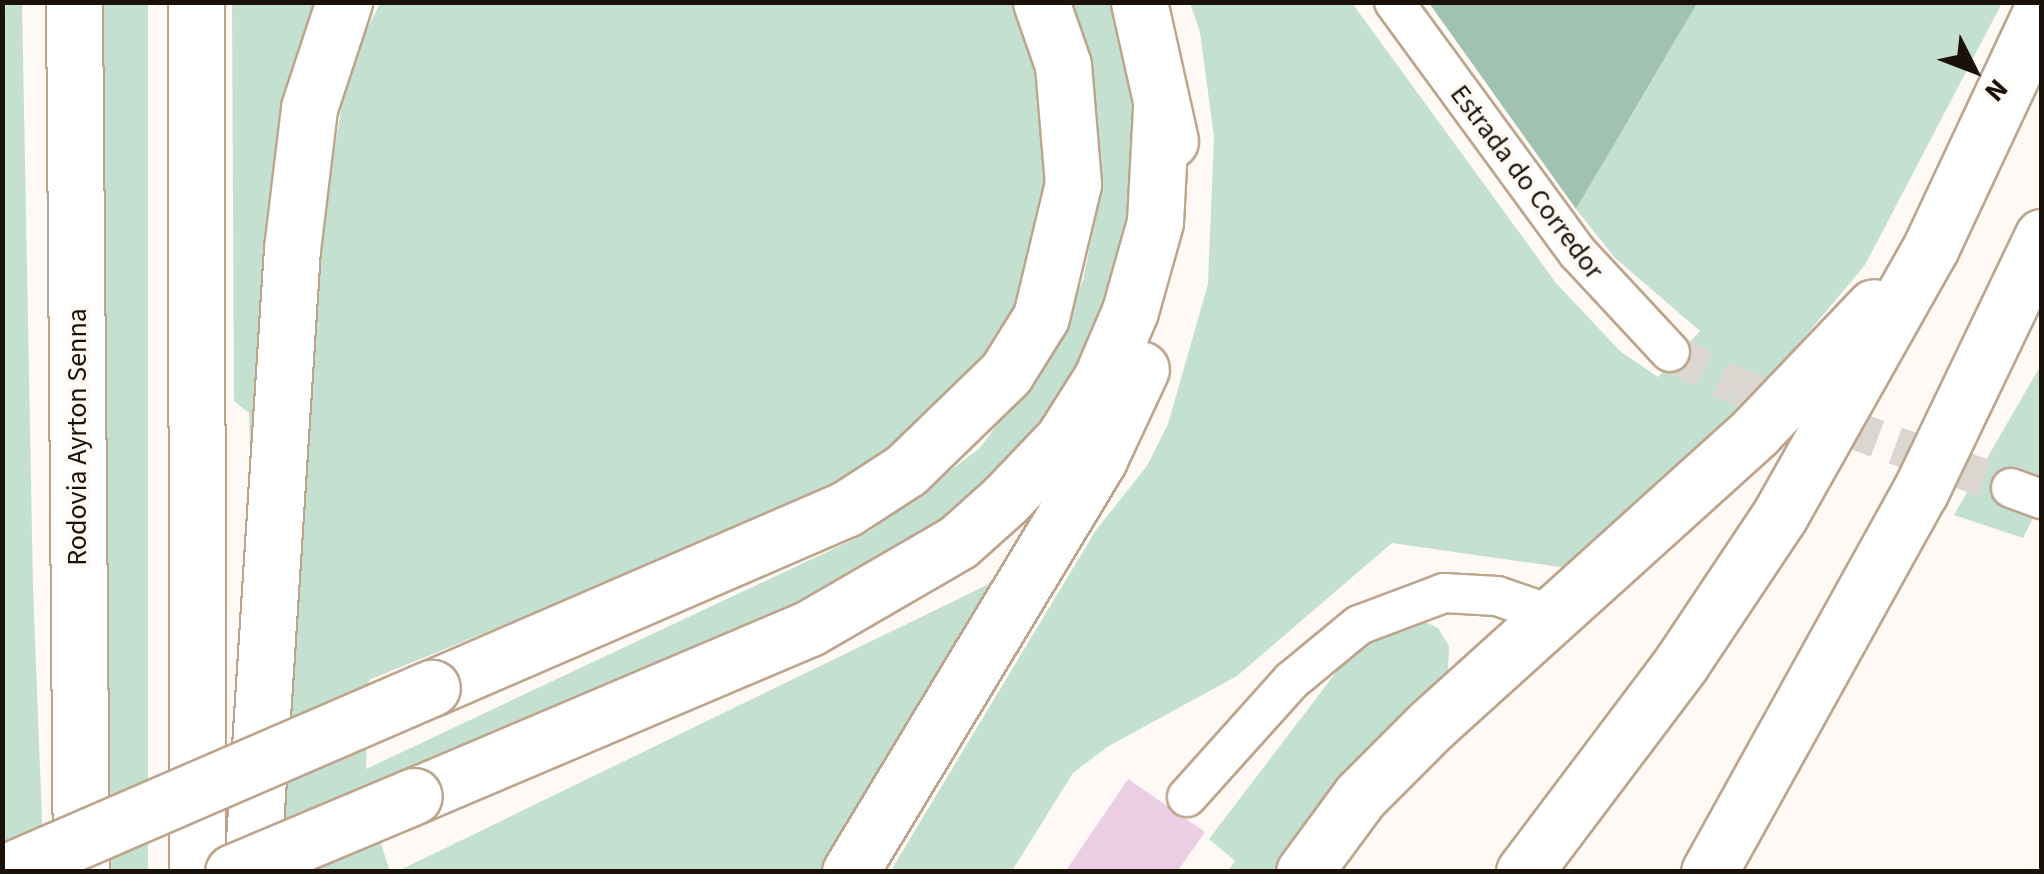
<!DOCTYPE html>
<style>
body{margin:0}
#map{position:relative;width:2044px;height:874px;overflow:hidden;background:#fef9f4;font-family:"Source Sans 3",sans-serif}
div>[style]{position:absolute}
.green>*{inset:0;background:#c3e0d0;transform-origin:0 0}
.forest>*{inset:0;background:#a2c2b1}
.building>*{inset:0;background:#eccee4}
.minor-tunnel>*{height:38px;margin-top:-19px;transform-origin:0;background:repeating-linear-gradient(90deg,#dcd6d1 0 38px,transparent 0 57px)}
.roads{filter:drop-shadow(2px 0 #bda58d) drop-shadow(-2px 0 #bda58d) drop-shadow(0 2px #bda58d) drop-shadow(0 -2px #bda58d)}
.minor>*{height:38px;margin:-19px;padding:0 19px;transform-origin:19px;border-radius:19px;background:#fff}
.highway>*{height:55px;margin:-27.5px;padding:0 27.5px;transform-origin:27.5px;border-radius:27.5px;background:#fff}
.bridges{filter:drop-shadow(2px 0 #bda58d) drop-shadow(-2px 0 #bda58d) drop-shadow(0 2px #bda58d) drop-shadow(0 -2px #bda58d)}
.highway-bridge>*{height:55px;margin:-27.5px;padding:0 27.5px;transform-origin:27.5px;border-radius:27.5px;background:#fff}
span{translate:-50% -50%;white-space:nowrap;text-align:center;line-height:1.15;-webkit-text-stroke:8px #fef9f4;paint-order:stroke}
.street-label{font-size:28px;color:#1a1109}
.frame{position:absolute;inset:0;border:5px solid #1a1109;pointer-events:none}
.north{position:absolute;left:1924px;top:20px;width:100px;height:100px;-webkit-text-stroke:8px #fef9f4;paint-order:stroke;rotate:132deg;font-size:28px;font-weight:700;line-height:40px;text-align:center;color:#1a1109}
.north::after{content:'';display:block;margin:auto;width:35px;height:45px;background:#1a1109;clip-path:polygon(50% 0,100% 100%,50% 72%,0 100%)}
</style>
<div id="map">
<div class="green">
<div style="clip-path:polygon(22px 2px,33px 587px,44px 871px,3px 872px,2px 46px,6px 3px)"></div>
<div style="left:96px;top:3px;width:52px;height:868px"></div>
<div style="clip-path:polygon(232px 3px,341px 3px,253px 545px,249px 413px,234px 401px)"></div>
<div style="clip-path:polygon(380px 3px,1018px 3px,1047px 80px,1045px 252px,993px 365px,893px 466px,369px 680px,366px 769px,869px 532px,980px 448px,1057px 343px,1083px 280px,1096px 213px,1097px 154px,1065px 3px,1116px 3px,1138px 63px,1132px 258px,1045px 437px,886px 571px,369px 808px,390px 871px,281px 872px,320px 236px,348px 68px)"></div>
<div style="clip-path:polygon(1190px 3px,1352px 3px,1556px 283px,1620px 351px,1658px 377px,1700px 331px,1615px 258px,1576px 209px,1694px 3px,2002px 3px,1865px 265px,1711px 448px,1574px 569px,1392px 543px,1237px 676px,1107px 747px,1073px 773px,1012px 871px,890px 872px,1096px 530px,1147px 466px,1168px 424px,1208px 284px,1214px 137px,1200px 32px)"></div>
<div style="clip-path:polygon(2041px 365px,2041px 502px,2023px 538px,1954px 515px)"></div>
<div style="clip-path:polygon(1018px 570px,834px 871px,398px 871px)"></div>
<div style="clip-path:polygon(1419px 619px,1438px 628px,1449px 646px,1448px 673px,1343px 776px,1274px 871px,1228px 871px,1235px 861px,1209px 839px,1347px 658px,1388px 625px)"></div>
</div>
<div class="forest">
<div style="clip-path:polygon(1429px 3px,1697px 3px,1576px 209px)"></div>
</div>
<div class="building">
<div style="clip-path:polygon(1128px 779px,1205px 832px,1177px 872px,1065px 872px)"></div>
</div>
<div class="minor-tunnel">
<div style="left:1670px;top:352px;width:73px;rotate:27.6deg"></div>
<div style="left:1735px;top:386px;width:294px;rotate:20.3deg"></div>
</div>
<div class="roads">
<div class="minor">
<div style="left:1394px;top:2px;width:311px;rotate:53.8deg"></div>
<div style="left:1578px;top:253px;width:135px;rotate:47.1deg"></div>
<div style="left:2011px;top:488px;width:33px;rotate:20deg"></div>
<div style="left:1187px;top:797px;width:156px;rotate:-48.1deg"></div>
<div style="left:1291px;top:681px;width:88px;rotate:-39.5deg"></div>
<div style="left:1359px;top:625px;width:91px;rotate:-20.6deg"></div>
<div style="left:1444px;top:593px;width:53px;rotate:3.2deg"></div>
<div style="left:1497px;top:596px;width:62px;rotate:18.7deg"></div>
</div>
<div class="highway">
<div style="left:74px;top:2px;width:870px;rotate:89.54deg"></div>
<div style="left:196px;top:2px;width:870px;rotate:89.93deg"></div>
<div style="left:1139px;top:2px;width:142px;rotate:77.4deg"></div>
<div style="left:432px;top:688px;width:451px;rotate:-23.4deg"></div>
<div style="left:846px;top:509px;width:72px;rotate:-33deg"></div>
<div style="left:906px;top:470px;width:139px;rotate:-44.1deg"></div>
<div style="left:1006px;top:373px;width:66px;rotate:-58deg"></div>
<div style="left:1041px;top:317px;width:137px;rotate:-76.5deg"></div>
<div style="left:1073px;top:184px;width:119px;rotate:-94.8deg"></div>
<div style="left:1063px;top:65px;width:67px;rotate:-109.2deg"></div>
<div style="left:414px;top:796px;width:428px;rotate:-23deg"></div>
<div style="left:808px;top:629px;width:173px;rotate:-30.1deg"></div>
<div style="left:958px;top:542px;width:63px;rotate:-41.8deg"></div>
<div style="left:1005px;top:500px;width:84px;rotate:-46.4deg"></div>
<div style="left:1063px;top:439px;width:71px;rotate:-57.7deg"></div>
<div style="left:1101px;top:379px;width:74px;rotate:-66.9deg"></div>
<div style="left:1130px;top:311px;width:92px;rotate:-74.3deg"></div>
<div style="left:1155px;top:222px;width:114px;rotate:-87deg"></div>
<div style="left:252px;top:872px;width:624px;rotate:-86.33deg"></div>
<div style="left:292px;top:249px;width:142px;rotate:-83.1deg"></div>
<div style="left:309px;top:108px;width:112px;rotate:-71.7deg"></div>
<div style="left:850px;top:872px;width:482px;rotate:-58.9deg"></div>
<div style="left:1099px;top:459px;width:99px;rotate:-65deg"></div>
<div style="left:1304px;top:872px;width:94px;rotate:-53.6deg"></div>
<div style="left:1360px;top:796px;width:100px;rotate:-45deg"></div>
<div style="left:1431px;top:725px;width:438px;rotate:-42.1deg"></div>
<div style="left:1756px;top:431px;width:171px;rotate:-46.4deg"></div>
<div style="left:1524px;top:872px;width:263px;rotate:-53deg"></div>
<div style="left:1682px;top:662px;width:177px;rotate:-56.3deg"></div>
<div style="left:1780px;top:515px;width:308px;rotate:-60.6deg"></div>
<div style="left:1931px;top:247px;width:262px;rotate:-64.9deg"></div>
<div style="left:1709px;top:872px;width:435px;rotate:-61deg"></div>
<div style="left:1920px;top:492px;width:283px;rotate:-64.4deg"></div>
</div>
</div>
<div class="bridges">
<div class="highway-bridge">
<div style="left:6px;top:872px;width:464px;rotate:-23.4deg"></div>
<div style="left:233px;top:872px;width:196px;rotate:-22.8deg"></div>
</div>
</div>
<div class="street-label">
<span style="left:1527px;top:182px;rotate:53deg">Estrada do Corredor</span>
<span style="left:77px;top:437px;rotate:-90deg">Rodovia Ayrton Senna</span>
</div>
<div class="frame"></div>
<div class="north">N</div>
</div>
